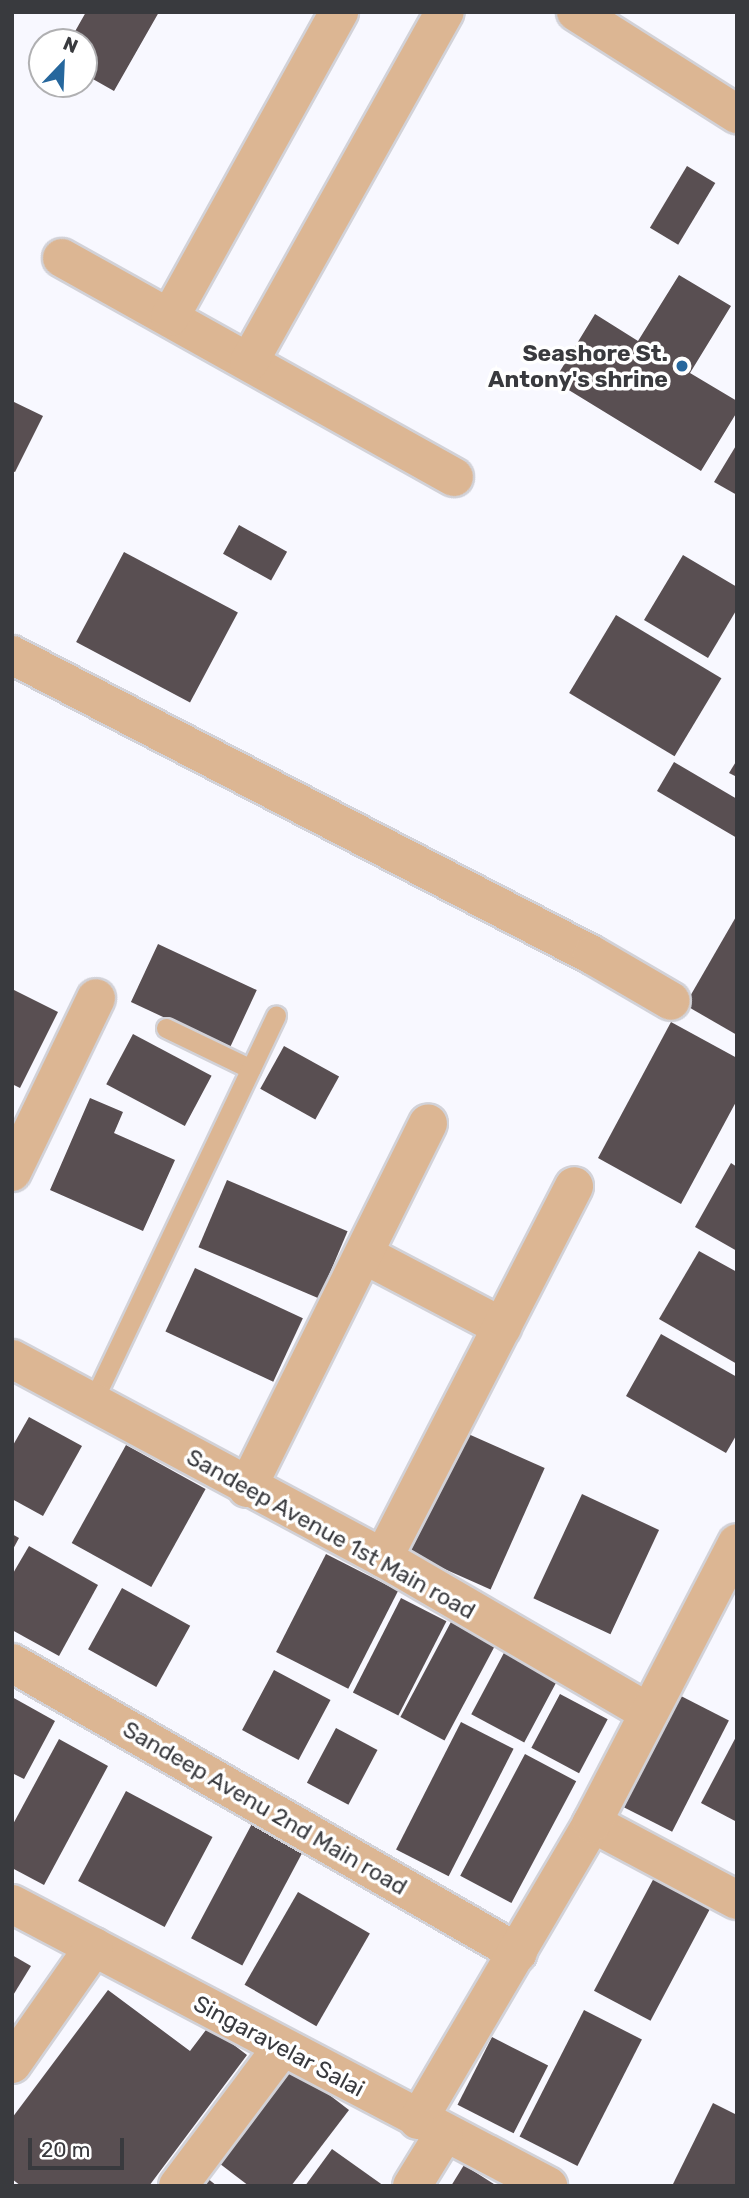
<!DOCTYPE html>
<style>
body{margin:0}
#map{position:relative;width:749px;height:2198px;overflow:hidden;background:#f8f8ff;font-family:Rubik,sans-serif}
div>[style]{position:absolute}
.building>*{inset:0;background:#594f52;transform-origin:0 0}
.roads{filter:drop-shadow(2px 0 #d2d2d8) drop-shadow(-2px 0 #d2d2d8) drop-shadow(0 2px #d2d2d8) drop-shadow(0 -2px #d2d2d8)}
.service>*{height:19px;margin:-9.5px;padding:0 9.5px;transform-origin:9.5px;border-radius:9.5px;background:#dcb693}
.minor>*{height:38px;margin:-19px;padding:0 19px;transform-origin:19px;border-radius:19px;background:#dcb693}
.dots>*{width:19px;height:19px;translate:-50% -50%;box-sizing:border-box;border:4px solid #fff;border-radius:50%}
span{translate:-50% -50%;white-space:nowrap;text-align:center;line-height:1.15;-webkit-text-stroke:7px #fff;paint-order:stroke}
.poi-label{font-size:23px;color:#393a3e;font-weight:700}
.right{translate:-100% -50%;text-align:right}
.street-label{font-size:23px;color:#393a3e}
.frame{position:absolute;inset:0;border:14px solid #393a3e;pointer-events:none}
.north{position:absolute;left:28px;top:28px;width:70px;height:70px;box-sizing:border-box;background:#fff;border:2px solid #b0b0b2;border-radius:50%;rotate:23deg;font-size:19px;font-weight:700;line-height:28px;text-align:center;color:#393a3e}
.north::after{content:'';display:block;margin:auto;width:24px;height:32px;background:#26679d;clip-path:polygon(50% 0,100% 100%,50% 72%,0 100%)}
.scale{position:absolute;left:28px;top:2138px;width:96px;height:32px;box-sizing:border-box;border:4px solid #393a3e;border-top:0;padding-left:9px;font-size:21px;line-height:24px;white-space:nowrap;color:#393a3e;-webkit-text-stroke:5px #fff;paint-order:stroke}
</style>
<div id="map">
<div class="building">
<div style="clip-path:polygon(86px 12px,159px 12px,114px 91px,84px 74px,84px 42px,69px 42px)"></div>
<div style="left:687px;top:166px;width:33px;height:72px;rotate:31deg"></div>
<div style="clip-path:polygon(679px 275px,731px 306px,690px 373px,737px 401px,737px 412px,701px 471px,554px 381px,595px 314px,638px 341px)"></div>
<div style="clip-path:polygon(12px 401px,43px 416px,15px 472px,12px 471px)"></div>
<div style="clip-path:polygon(737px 444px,737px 495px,714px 482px)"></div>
<div style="left:239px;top:525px;width:55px;height:33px;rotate:29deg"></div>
<div style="left:124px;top:552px;width:129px;height:102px;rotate:28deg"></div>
<div style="clip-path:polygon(683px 555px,737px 587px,737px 609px,708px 658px,644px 620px)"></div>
<div style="left:616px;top:615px;width:123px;height:91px;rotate:31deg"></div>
<div style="clip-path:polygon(737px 760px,737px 777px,729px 773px)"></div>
<div style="clip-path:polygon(674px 762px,737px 799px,737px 838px,657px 791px)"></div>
<div style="clip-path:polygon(737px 915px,737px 1035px,685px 1005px)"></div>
<div style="left:158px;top:944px;width:109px;height:64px;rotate:25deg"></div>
<div style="clip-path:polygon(12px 989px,58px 1012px,20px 1088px,12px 1084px)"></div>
<div style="clip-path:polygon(671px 1022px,737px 1058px,737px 1100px,681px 1204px,598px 1158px)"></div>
<div style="left:133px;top:1034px;width:89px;height:57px;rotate:28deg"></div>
<div style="left:284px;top:1046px;width:63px;height:49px;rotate:29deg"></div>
<div style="clip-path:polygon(90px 1098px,123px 1112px,114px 1133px,175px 1160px,143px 1231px,50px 1190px)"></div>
<div style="clip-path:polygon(731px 1163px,737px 1167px,737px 1251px,695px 1227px)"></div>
<div style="left:227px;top:1180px;width:131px;height:73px;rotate:23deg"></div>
<div style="clip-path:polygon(699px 1251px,737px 1272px,737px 1364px,659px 1319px)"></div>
<div style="left:195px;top:1268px;width:119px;height:70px;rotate:25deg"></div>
<div style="clip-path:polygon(661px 1334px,737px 1377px,737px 1434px,726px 1453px,626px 1396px)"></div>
<div style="clip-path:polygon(29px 1417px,82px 1446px,43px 1516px,12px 1499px,12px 1447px)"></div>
<div style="left:457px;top:1429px;width:96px;height:133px;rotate:24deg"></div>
<div style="left:126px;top:1445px;width:91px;height:112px;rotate:29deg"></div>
<div style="left:582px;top:1494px;width:85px;height:115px;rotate:25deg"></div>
<div style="clip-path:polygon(12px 1534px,19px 1538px,12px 1551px)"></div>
<div style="clip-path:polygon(29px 1546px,98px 1585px,59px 1656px,12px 1630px,12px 1575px)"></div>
<div style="left:326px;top:1554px;width:81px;height:110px;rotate:27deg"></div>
<div style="left:122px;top:1588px;width:78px;height:70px;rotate:29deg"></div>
<div style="left:401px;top:1598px;width:51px;height:106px;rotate:27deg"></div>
<div style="left:452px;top:1620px;width:50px;height:110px;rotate:28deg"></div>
<div style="left:506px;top:1649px;width:60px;height:74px;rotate:28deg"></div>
<div style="left:274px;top:1670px;width:64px;height:68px;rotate:28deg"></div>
<div style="left:560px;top:1694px;width:54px;height:61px;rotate:28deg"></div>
<div style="left:679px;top:1695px;width:56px;height:125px;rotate:27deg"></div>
<div style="clip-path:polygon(12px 1697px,55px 1721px,24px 1779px,12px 1773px)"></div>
<div style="left:461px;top:1722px;width:59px;height:143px;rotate:27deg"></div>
<div style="left:336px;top:1728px;width:47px;height:62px;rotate:28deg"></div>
<div style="clip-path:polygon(737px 1735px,737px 1822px,701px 1803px)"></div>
<div style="clip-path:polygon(59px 1739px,108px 1766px,44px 1885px,12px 1868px,12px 1826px)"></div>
<div style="left:525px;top:1754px;width:58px;height:138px;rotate:28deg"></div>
<div style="left:126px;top:1791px;width:98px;height:102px;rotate:28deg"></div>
<div style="left:254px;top:1820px;width:58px;height:134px;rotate:28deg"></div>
<div style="left:655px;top:1876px;width:64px;height:130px;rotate:28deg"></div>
<div style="left:298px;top:1892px;width:83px;height:107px;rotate:30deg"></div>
<div style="clip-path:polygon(12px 1955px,31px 1966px,12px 1997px)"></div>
<div style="clip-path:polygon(108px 1990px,190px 2051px,209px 2026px,247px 2055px,149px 2186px,21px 2186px,12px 2179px,12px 2118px)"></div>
<div style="left:584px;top:2010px;width:65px;height:142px;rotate:27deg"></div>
<div style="left:492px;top:2037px;width:63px;height:76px;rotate:27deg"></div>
<div style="clip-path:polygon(285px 2061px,349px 2110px,291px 2186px,249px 2186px,211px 2157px)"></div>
<div style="clip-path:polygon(713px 2103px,737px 2115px,737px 2186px,672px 2186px)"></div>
<div style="clip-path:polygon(332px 2149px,384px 2186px,305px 2186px)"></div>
<div style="clip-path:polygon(464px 2165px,497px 2186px,451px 2186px)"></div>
<div style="clip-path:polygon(202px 2174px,217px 2186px,193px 2186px)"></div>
</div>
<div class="roads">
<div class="service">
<div style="left:166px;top:1028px;width:94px;rotate:25.8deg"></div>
<div style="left:92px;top:1403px;width:429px;rotate:-64.6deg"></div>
</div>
<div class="minor">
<div style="left:576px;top:12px;width:191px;rotate:32.4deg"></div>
<div style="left:62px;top:258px;width:449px;rotate:29.2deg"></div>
<div style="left:170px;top:317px;width:349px;rotate:-61deg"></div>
<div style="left:249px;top:362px;width:401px;rotate:-60.8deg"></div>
<div style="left:12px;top:655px;width:653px;rotate:27.35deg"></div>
<div style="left:592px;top:955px;width:91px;rotate:30.2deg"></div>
<div style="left:12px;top:1172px;width:193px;rotate:-64.2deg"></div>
<div style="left:365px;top:1255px;width:155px;rotate:27.7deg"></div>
<div style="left:12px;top:1359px;width:421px;rotate:28.2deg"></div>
<div style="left:383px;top:1558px;width:306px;rotate:30.2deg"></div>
<div style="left:247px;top:1488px;width:407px;rotate:-63.6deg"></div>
<div style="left:383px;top:1558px;width:418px;rotate:-62.8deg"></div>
<div style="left:12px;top:1663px;width:583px;rotate:29.82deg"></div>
<div style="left:592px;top:1823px;width:164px;rotate:28deg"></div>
<div style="left:12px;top:1904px;width:606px;rotate:27.75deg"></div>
<div style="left:12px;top:2064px;width:143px;rotate:-55deg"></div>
<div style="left:418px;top:2120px;width:344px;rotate:-59.6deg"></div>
<div style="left:592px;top:1823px;width:315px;rotate:-62.6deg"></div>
<div style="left:178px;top:2186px;width:171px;rotate:-53.1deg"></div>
<div style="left:412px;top:2186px;width:61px;rotate:-58.4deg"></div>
</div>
</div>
<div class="dots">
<div style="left:682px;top:366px;background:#26679d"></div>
</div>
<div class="poi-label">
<span class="right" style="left:668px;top:366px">Seashore St.<br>Antony's shrine</span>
</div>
<div class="street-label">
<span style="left:331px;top:1534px;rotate:29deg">Sandeep Avenue 1st Main road</span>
<span style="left:265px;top:1808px;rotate:30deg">Sandeep Avenu 2nd Main road</span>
<span style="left:279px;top:2046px;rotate:28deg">Singaravelar Salai</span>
</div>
<div class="frame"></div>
<div class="north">N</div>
<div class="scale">20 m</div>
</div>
